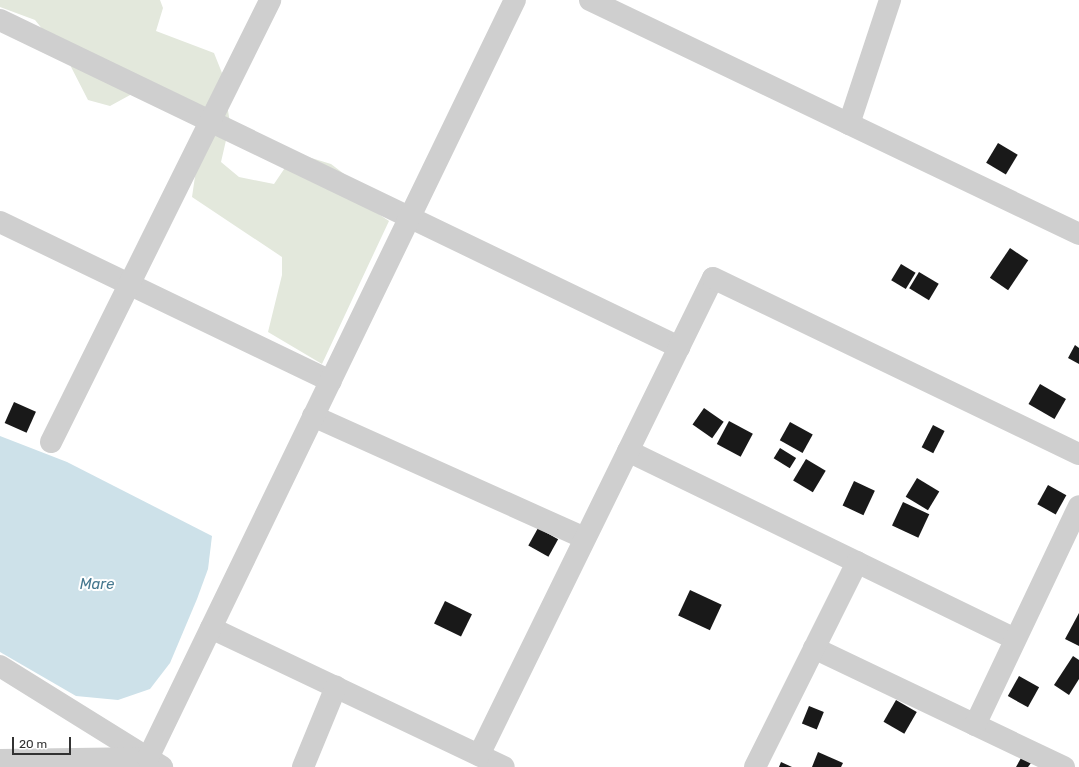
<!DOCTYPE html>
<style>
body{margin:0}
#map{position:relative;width:1079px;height:767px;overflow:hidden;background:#fff;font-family:Rubik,sans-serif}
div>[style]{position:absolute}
.green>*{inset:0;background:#e3e8dc}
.water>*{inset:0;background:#cde1e9}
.building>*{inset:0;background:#191919;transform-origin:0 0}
.street>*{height:22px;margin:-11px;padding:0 11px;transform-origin:11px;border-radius:11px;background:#cfcfcf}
span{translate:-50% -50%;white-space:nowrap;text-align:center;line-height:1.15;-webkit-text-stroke:4px #fff;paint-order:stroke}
.water-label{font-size:15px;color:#46788f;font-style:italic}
.scale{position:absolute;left:12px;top:737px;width:59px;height:18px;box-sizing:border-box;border:2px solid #323232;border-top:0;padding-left:5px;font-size:12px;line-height:14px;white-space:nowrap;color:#323232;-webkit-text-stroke:3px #fff;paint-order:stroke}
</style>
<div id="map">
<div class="green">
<div style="clip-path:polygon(0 0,160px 0,163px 8px,156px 31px,214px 53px,222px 73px,230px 123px,221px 162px,239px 177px,274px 184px,295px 153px,331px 164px,352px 180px,371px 209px,389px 221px,322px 364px,268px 332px,282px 275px,282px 257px,192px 197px,200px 142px,196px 114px,152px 83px,110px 106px,88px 100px,68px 61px,35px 20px,0 7px)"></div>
</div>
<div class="water">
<div style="clip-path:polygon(0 436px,67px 462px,212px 536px,208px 569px,197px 599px,170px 663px,150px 689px,118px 700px,76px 696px,0 652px)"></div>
</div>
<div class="building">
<div style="left:998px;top:143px;width:23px;height:23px;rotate:31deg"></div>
<div style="left:1010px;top:248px;width:22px;height:36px;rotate:34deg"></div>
<div style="left:901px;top:264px;width:17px;height:19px;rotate:31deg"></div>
<div style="left:919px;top:272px;width:23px;height:19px;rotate:31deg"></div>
<div style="clip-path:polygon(1075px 345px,1079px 348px,1079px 364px,1068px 358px)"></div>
<div style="left:1040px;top:384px;width:30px;height:23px;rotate:30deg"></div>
<div style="left:14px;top:402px;width:24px;height:23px;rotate:24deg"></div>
<div style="left:704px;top:408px;width:24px;height:20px;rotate:35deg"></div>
<div style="left:729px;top:421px;width:27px;height:26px;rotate:28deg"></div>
<div style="left:790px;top:422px;width:26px;height:21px;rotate:29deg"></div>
<div style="left:933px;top:425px;width:13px;height:25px;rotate:27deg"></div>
<div style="left:780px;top:448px;width:19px;height:12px;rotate:32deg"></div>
<div style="left:806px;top:459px;width:23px;height:25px;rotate:31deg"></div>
<div style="left:917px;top:478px;width:26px;height:22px;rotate:31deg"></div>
<div style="left:854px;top:481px;width:23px;height:27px;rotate:25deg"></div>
<div style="left:1048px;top:485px;width:21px;height:22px;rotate:29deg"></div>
<div style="left:903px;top:502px;width:29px;height:26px;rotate:25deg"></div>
<div style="left:538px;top:528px;width:23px;height:20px;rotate:29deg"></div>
<div style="left:690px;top:590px;width:35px;height:28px;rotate:25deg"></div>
<div style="left:445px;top:601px;width:30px;height:25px;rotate:26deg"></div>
<div style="clip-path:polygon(1079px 613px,1079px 646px,1065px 639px)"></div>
<div style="clip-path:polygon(1073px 656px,1079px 660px,1079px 679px,1069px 695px,1054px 685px)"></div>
<div style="left:1019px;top:676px;width:23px;height:23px;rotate:29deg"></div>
<div style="left:896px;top:700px;width:24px;height:25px;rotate:30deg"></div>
<div style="left:809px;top:706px;width:16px;height:19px;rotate:22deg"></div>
<div style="clip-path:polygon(818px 752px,843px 763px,841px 767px,812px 767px)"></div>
<div style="clip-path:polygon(1021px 758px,1031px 763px,1028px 767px,1016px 767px)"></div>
<div style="clip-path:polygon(781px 762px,792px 767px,779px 767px)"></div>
</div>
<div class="street">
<div style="left:590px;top:0;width:542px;rotate:25.57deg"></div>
<div style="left:0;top:20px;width:754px;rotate:25.72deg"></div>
<div style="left:849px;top:124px;width:131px;rotate:-71.7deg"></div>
<div style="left:0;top:222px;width:367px;rotate:25.7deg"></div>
<div style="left:313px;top:416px;width:298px;rotate:24.2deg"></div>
<div style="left:51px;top:442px;width:493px;rotate:-63.6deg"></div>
<div style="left:628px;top:451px;width:430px;rotate:25.9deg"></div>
<div style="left:211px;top:628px;width:324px;rotate:25.4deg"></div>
<div style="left:814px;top:648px;width:277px;rotate:25.5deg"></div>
<div style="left:0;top:666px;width:191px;rotate:31.9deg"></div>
<div style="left:975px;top:725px;width:242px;rotate:-64.6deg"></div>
<div style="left:479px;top:755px;width:531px;rotate:-63.87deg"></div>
<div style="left:713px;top:278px;width:406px;rotate:25.7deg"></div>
<div style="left:0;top:760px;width:148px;rotate:-0.8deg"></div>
<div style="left:148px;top:758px;width:842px;rotate:-64.17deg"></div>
<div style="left:303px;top:767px;width:87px;rotate:-67.6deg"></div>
<div style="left:755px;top:767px;width:229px;rotate:-63.5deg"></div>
</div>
<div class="water-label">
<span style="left:97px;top:585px">Mare</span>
</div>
<div class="scale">20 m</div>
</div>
